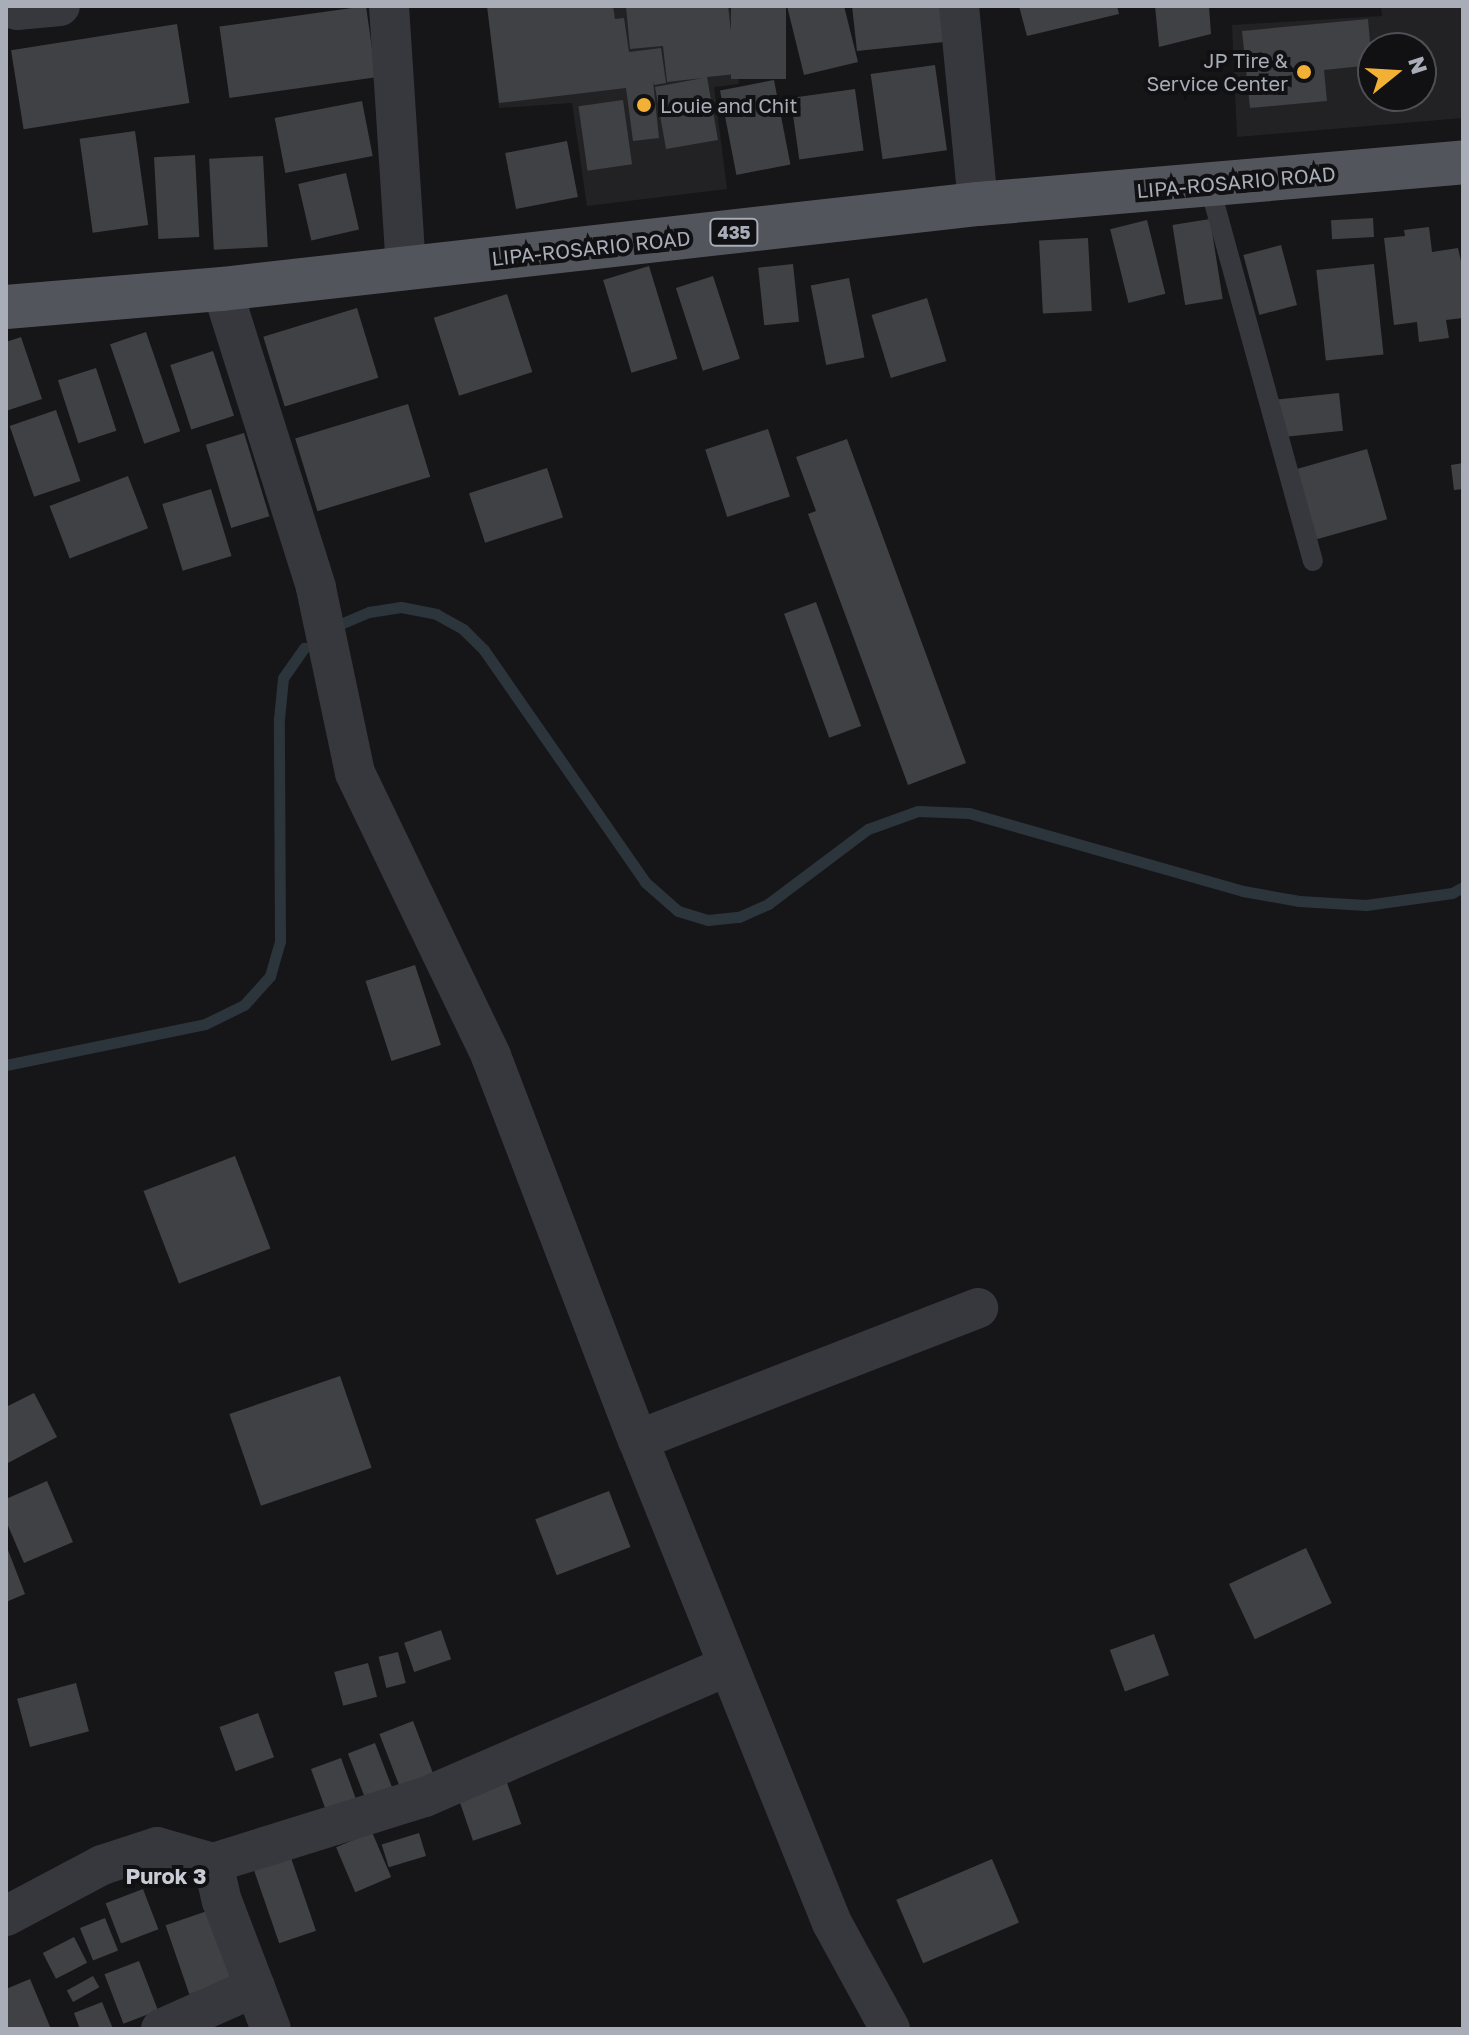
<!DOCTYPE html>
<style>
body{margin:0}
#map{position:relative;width:1469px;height:2035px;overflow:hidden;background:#161618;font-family:"Golos Text",sans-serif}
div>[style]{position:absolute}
.built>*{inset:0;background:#222225}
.stream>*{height:11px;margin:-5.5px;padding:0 5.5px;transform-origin:5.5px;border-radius:5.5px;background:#2c353c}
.building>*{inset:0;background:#404145;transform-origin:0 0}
.lane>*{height:20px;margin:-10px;padding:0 10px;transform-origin:10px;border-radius:10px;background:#37383d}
.street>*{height:40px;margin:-20px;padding:0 20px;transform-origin:20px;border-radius:20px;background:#37383d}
.primary>*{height:44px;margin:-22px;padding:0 22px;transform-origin:22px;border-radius:22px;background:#53555c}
.dots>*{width:22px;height:22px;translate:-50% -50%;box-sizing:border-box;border:4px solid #111113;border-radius:50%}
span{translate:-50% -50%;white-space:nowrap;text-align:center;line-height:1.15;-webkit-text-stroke:8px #111113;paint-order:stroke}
.shield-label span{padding:2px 6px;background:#111113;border:2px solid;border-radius:6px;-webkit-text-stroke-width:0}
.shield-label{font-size:18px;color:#a8adb8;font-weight:700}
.poi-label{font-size:20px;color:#a8adb8}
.right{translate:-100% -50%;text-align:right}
.left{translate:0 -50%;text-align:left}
.street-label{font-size:20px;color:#a8adb8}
.neighbourhood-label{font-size:22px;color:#c9ccd4;font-weight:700}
.frame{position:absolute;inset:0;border:8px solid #a8adb8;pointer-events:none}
.north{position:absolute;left:1357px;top:32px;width:80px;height:80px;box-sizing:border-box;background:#111113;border:2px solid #4d4f55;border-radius:50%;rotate:72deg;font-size:22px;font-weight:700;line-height:32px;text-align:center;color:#a8adb8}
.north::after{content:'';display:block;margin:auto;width:28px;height:36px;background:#f2b134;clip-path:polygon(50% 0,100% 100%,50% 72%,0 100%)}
</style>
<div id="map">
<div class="built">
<div style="clip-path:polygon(487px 6px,730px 6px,739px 84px,714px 87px,727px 189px,587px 206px,572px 103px,499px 108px)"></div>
<div style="clip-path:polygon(evenodd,1381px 6px,1463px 6px,1463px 118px,1237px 137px,1232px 25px,1382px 16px,1381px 6px,1373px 48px,1421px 48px,1421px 96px,1373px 96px,1373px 48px)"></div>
</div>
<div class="stream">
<div style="left:338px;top:625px;width:34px;rotate:-23deg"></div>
<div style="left:369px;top:612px;width:32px;rotate:-9deg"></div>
<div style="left:401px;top:607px;width:36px;rotate:11deg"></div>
<div style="left:436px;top:614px;width:31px;rotate:29deg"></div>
<div style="left:463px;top:629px;width:30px;rotate:45deg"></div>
<div style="left:484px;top:650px;width:282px;rotate:55.2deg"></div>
<div style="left:645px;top:882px;width:44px;rotate:41.3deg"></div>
<div style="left:678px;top:911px;width:31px;rotate:17deg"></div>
<div style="left:708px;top:920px;width:31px;rotate:-6deg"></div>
<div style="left:739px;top:917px;width:32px;rotate:-24deg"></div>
<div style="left:768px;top:904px;width:125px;rotate:-36.9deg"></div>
<div style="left:868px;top:829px;width:53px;rotate:-19.8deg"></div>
<div style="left:918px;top:811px;width:51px;rotate:2.2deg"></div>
<div style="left:969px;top:813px;width:285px;rotate:15.9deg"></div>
<div style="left:1243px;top:891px;width:57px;rotate:10.1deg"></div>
<div style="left:1299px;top:901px;width:67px;rotate:3.4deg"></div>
<div style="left:1366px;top:905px;width:87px;rotate:-7.9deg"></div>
<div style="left:1452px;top:893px;width:13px;rotate:-29deg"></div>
<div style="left:6px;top:1065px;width:203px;rotate:-11.6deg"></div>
<div style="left:205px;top:1024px;width:43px;rotate:-26deg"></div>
<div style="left:244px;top:1005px;width:39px;rotate:-48deg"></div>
<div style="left:270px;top:976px;width:37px;rotate:-74deg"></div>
<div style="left:280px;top:940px;width:221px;rotate:-90.3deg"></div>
<div style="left:279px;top:719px;width:41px;rotate:-84.4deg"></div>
<div style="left:283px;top:678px;width:37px;rotate:-55deg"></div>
</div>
<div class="building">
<div style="left:366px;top:6px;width:72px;height:148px;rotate:82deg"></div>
<div style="clip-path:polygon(487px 6px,613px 6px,615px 19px,624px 18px,629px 52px,661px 48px,666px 83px,654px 85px,653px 81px,659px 138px,633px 141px,626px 88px,499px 103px)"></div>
<div style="clip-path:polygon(626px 6px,728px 6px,736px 74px,707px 77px,718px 140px,666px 149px,655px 87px,703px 78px,667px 82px,663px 46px,630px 49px)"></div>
<div style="left:731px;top:6px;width:55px;height:73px"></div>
<div style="clip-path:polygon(787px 6px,844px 6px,858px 62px,804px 75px)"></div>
<div style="clip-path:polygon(852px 6px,941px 6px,944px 42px,857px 51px)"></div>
<div style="clip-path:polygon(1019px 6px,1117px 6px,1119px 14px,1027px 36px)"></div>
<div style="clip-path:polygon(1155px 6px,1209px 6px,1211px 34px,1159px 47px)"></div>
<div style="clip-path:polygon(1368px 19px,1372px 65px,1324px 70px,1327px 101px,1250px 108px,1242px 31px)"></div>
<div style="left:177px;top:24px;width:80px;height:168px;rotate:81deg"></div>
<div style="left:935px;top:65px;width:86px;height:65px;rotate:82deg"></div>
<div style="left:774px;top:80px;width:86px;height:55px;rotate:79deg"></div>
<div style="left:855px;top:89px;width:62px;height:65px;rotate:82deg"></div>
<div style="left:623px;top:100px;width:65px;height:45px;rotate:82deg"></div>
<div style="left:362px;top:101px;width:56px;height:89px;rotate:79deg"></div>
<div style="left:135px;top:131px;width:95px;height:56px;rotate:82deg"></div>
<div style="left:567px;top:141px;width:57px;height:63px;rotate:79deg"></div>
<div style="left:195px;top:155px;width:82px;height:41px;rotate:87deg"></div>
<div style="left:263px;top:156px;width:91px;height:54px;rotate:87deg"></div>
<div style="left:346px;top:173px;width:58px;height:49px;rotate:77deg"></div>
<div style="left:1373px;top:218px;width:19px;height:42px;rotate:87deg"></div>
<div style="left:1210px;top:219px;width:81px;height:38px;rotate:81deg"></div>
<div style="left:1147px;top:220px;width:76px;height:38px;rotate:76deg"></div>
<div style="clip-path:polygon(1429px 227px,1432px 252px,1458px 248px,1463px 270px,1463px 318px,1446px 320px,1449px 338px,1419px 342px,1417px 322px,1394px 325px,1384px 238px,1405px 236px,1404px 230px)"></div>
<div style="left:1088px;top:238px;width:73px;height:49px;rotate:87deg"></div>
<div style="left:1281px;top:245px;width:62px;height:39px;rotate:75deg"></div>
<div style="left:793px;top:264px;width:58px;height:35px;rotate:84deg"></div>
<div style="left:1374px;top:264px;width:91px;height:58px;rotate:84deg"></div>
<div style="left:649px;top:266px;width:97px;height:48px;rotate:73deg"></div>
<div style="left:713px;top:276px;width:87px;height:39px;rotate:72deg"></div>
<div style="left:849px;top:278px;width:81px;height:39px;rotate:79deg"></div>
<div style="left:507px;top:294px;width:82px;height:77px;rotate:72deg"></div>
<div style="left:927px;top:298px;width:66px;height:58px;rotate:73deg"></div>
<div style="left:357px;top:308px;width:73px;height:98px;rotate:73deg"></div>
<div style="left:146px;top:332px;width:105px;height:38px;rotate:71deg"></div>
<div style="clip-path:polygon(21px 337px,42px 399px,6px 411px,6px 342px)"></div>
<div style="left:213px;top:351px;width:68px;height:45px;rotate:72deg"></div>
<div style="left:96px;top:368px;width:66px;height:40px;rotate:72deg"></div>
<div style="left:1339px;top:393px;width:38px;height:62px;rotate:84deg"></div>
<div style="left:408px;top:404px;width:76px;height:118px;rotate:73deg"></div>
<div style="left:56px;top:410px;width:75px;height:49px;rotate:71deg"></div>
<div style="left:768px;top:429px;width:71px;height:66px;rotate:72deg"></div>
<div style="left:244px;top:433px;width:87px;height:40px;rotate:73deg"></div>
<div style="clip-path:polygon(847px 439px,966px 763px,908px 785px,808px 514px,816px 511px,796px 457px)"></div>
<div style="left:1367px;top:449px;width:73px;height:73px;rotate:74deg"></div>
<div style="clip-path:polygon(1463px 463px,1463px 489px,1454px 490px,1451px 465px)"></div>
<div style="left:547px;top:468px;width:52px;height:82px;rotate:72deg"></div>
<div style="left:128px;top:476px;width:56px;height:84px;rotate:69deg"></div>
<div style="left:211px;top:489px;width:70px;height:51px;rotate:73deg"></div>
<div style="left:816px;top:602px;width:132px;height:34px;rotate:70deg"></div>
<div style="left:415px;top:965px;width:84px;height:52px;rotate:72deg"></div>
<div style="left:235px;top:1156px;width:99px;height:98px;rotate:69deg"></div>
<div style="left:340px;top:1376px;width:97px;height:117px;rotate:71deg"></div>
<div style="clip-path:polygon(34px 1393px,57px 1437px,6px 1464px,6px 1407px)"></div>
<div style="clip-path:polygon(47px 1481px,73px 1542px,24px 1563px,6px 1521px,6px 1499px)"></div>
<div style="left:609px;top:1491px;width:60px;height:79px;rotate:69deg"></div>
<div style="clip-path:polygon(6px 1545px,25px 1594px,6px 1602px)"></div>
<div style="left:1306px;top:1548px;width:61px;height:85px;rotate:65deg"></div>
<div style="left:441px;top:1630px;width:31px;height:39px;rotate:71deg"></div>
<div style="left:1154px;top:1634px;width:44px;height:47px;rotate:70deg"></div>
<div style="left:398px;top:1652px;width:32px;height:20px;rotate:76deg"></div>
<div style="left:368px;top:1663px;width:35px;height:35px;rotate:75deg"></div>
<div style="left:76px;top:1683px;width:50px;height:61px;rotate:75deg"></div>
<div style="left:258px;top:1713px;width:47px;height:41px;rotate:70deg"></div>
<div style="left:413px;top:1721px;width:58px;height:36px;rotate:69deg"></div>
<div style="left:375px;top:1743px;width:53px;height:29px;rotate:69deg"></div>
<div style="left:341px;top:1758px;width:55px;height:32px;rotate:70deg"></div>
<div style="left:504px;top:1774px;width:53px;height:51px;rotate:71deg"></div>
<div style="left:372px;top:1832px;width:49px;height:39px;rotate:67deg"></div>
<div style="left:419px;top:1833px;width:24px;height:39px;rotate:73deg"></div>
<div style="left:290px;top:1855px;width:80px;height:39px;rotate:71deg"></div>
<div style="left:992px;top:1859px;width:69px;height:104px;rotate:67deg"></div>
<div style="left:143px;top:1889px;width:43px;height:40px;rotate:69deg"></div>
<div style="left:210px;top:1910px;width:73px;height:47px;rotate:71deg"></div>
<div style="left:105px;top:1918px;width:35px;height:27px;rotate:68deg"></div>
<div style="left:74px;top:1937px;width:29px;height:35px;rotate:63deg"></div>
<div style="left:139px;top:1961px;width:53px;height:37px;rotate:69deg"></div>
<div style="left:93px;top:1976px;width:13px;height:30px;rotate:61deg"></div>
<div style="clip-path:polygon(30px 1979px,51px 2029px,6px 2029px,6px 1989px)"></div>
<div style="clip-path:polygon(102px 2002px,113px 2029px,80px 2029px,74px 2013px)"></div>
</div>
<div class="lane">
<div style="left:1209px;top:184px;width:391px;rotate:74.6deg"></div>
</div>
<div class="street">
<div style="left:15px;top:6px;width:4px;rotate:63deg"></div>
<div style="left:17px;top:10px;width:43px;rotate:-5.3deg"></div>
<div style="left:389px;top:6px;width:262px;rotate:86.3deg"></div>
<div style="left:959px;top:6px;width:199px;rotate:84.5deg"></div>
<div style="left:222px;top:289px;width:313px;rotate:72.5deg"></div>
<div style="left:316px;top:588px;width:189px;rotate:78.1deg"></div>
<div style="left:355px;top:773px;width:314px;rotate:64.3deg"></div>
<div style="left:491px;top:1056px;width:411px;rotate:69.1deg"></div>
<div style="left:638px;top:1440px;width:521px;rotate:68.12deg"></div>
<div style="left:832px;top:1923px;width:121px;rotate:61.3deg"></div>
<div style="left:638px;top:1440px;width:365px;rotate:-21.2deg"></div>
<div style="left:213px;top:1863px;width:39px;rotate:77deg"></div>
<div style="left:222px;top:1901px;width:137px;rotate:69.1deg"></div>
<div style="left:6px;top:1916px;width:109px;rotate:-28deg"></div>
<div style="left:102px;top:1865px;width:58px;rotate:-18.1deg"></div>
<div style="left:157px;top:1847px;width:58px;rotate:15.9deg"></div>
<div style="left:213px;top:1863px;width:222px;rotate:-17.3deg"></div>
<div style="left:425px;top:1797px;width:330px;rotate:-23.4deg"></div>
<div style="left:161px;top:2029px;width:103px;rotate:-24.1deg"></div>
</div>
<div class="primary">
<div style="left:6px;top:307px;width:217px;rotate:-4.8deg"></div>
<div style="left:222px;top:289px;width:761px;rotate:-6.42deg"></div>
<div style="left:978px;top:204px;width:487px;rotate:-4.9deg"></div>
</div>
<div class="dots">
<div style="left:1304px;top:72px;background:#f2b134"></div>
<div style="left:644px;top:105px;background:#f2b134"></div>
</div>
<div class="shield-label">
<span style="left:734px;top:232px">435</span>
</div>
<div class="poi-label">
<span class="right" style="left:1288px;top:72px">JP Tire &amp;<br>Service Center</span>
<span class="left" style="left:660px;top:105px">Louie and Chit</span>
</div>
<div class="street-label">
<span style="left:1236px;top:182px;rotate:-5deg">LIPA-ROSARIO ROAD</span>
<span style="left:591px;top:248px;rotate:-6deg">LIPA-ROSARIO ROAD</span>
</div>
<div class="neighbourhood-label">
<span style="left:166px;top:1876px">Purok 3</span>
</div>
<div class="frame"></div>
<div class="north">N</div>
</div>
